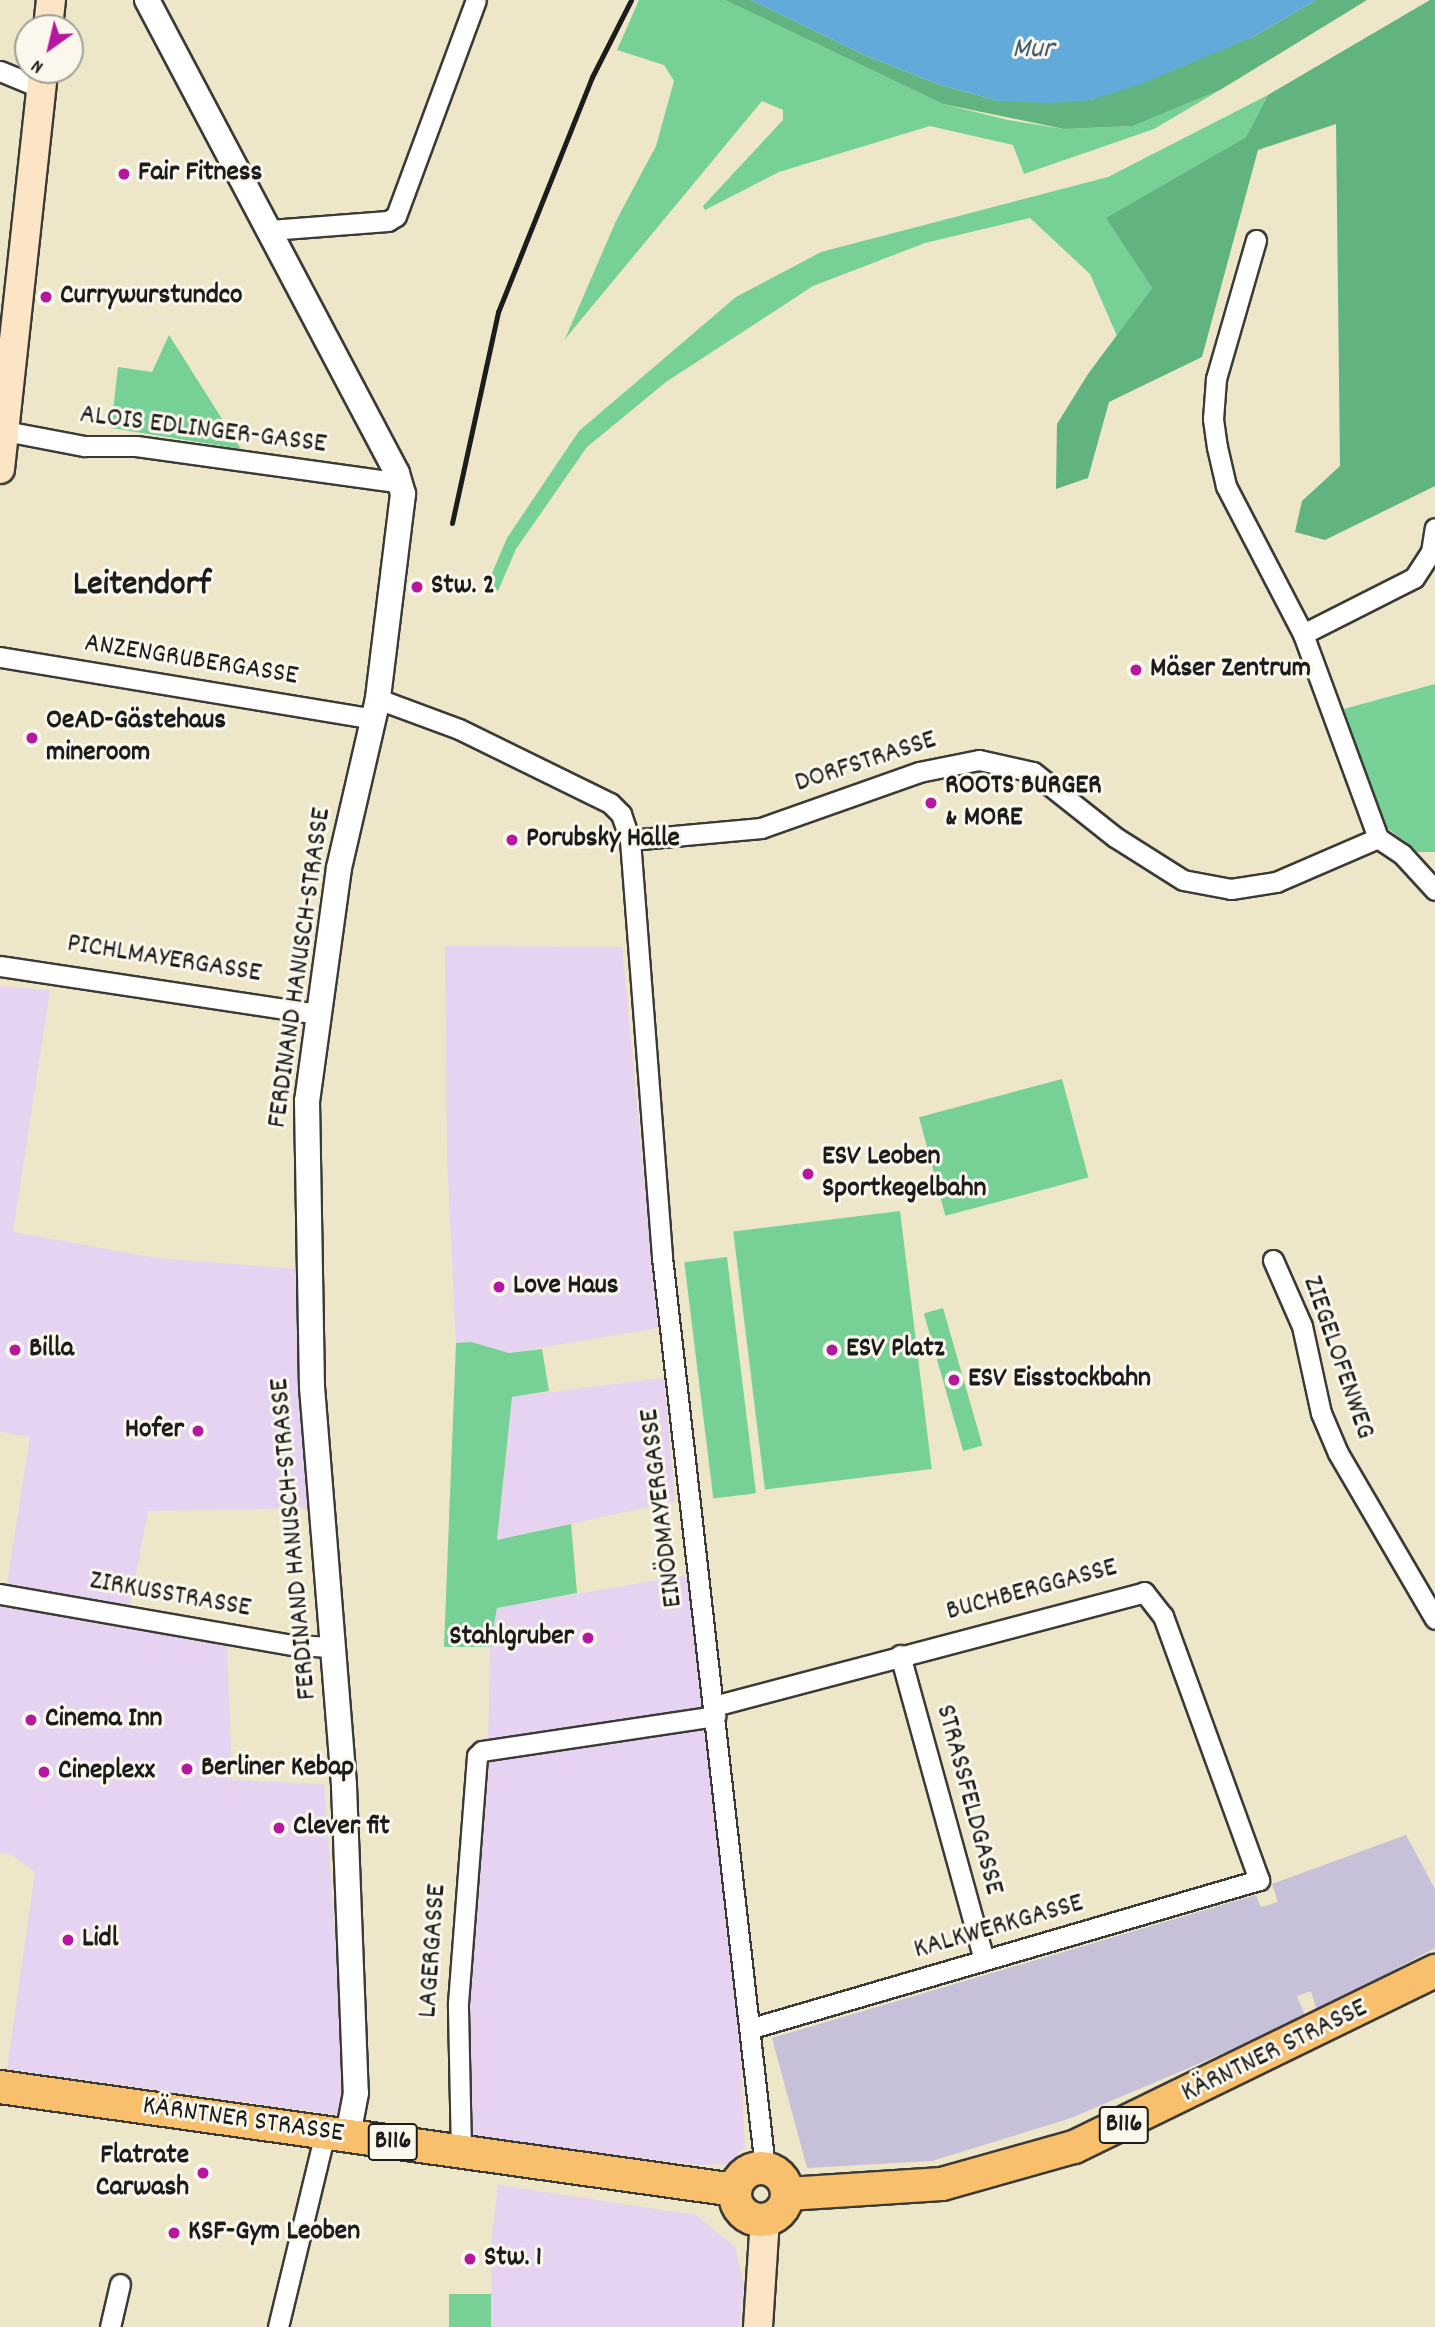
<!DOCTYPE html>
<meta charset="utf-8">
<style>
body{margin:0}
#map{position:relative;width:1435px;height:2327px;overflow:hidden;background:#ede6c8;font-family:Dekko,sans-serif}
div>[style]{position:absolute}
.built>*{inset:0;background:#e5d3f1}
.industrial>*{inset:0;background:#c7c0d9}
.green>*{inset:0;background:#77d197;transform-origin:0 0}
.forest>*{inset:0;background:#61b380}
.water>*{inset:0;background:#62aad9}
.roads{filter:drop-shadow(2px 0 #3b3a36) drop-shadow(-2px 0 #3b3a36) drop-shadow(0 2px #3b3a36) drop-shadow(0 -2px #3b3a36)}
.minor>*{height:19px;margin:-9.5px;padding:0 9.5px;transform-origin:9.5px;border-radius:9.5px;background:#fff}
.tertiary>*{height:24px;margin:-12px;padding:0 12px;transform-origin:12px;border-radius:12px;background:#fff}
.secondary>*{height:28px;margin:-14px;padding:0 14px;transform-origin:14px;border-radius:14px;background:#fce5c4}
.primary>*{height:32px;margin:-16px;padding:0 16px;transform-origin:16px;border-radius:16px;background:#f8bf6c}
.primary>.ring{margin:-16px;padding:0;box-sizing:content-box;background:none;border:32px solid #f8bf6c;border-radius:50%}
.rail>*{height:5px;margin:-2.5px;padding:0 2.5px;transform-origin:2.5px;border-radius:2.5px;background:#1c1c1c}
.dots>*{width:19px;height:19px;translate:-50% -50%;box-sizing:border-box;border:4px solid #fbf7ec;border-radius:50%}
span{translate:-50% -50%;white-space:nowrap;text-align:center;line-height:1.15;-webkit-text-stroke:6px #fbf7ec;paint-order:stroke}
.shield-label span{padding:2px 5px;background:#fbf7ec;border:2px solid;border-radius:5px;-webkit-text-stroke-width:0}
.shield-label{font-size:26px;color:#1c1c1c;font-weight:700}
.poi-label{font-size:28px;color:#1c1c1c;font-weight:700}
.left{translate:0 -50%;text-align:left}
.right{translate:-100% -50%;text-align:right}
.street-label{font-size:28px;color:#1c1c1c}
.water-label{font-size:30px;color:#3c5c71;font-style:italic}
.district-label{font-size:35px;color:#1c1c1c;font-weight:700}
.north{position:absolute;left:14px;top:14px;width:70px;height:70px;box-sizing:border-box;background:#fbf7ec;border:2px solid #a29f99;border-radius:50%;rotate:214deg;font-size:19px;font-weight:700;line-height:28px;text-align:center;color:#1c1c1c}
.north::after{content:'';display:block;margin:auto;width:24px;height:32px;background:#b5179e;clip-path:polygon(50% 0,100% 100%,50% 72%,0 100%)}
</style>
<div id="map">
<div class="built">
<div style="clip-path:polygon(445px 946px,622px 947px,658px 1328px,509px 1353px,471px 1342px,456px 1343px,447px 1155px)"></div>
<div style="clip-path:polygon(0 986px,50px 990px,13px 1232px,156px 1258px,297px 1269px,308px 1508px,148px 1511px,130px 1605px,7px 1584px,30px 1437px,0 1432px)"></div>
<div style="clip-path:polygon(664px 1378px,675px 1501px,497px 1540px,512px 1397px)"></div>
<div style="clip-path:polygon(687px 1575px,740px 2046px,745px 2147px,728px 2164px,699px 2165px,473px 2138px,463px 2110px,464px 1996px,479px 1771px,488px 1738px,491px 1628px,497px 1608px)"></div>
<div style="clip-path:polygon(0 1601px,227px 1641px,232px 1780px,324px 1784px,346px 2087px,339px 2115px,7px 2069px,35px 1872px,12px 1855px,0 1853px)"></div>
<div style="clip-path:polygon(498px 2185px,696px 2215px,735px 2247px,744px 2285px,739px 2327px,491px 2327px,491px 2243px)"></div>
</div>
<div class="industrial">
<div style="clip-path:polygon(1406px 1835px,1435px 1889px,1435px 1948px,1317px 2011px,1311px 1991px,1297px 1996px,1306px 2018px,1071px 2118px,932px 2161px,807px 2168px,772px 2038px,1256px 1895px,1261px 1907px,1278px 1902px,1272px 1884px)"></div>
</div>
<div class="green">
<div style="clip-path:polygon(639px 0,725px 0,943px 104px,1008px 120px,1064px 129px,1133px 126px,1220px 90px,1154px 129px,1024px 174px,1013px 145px,930px 126px,779px 172px,705px 210px,703px 206px,783px 120px,783px 110px,762px 101px,565px 339px,616px 221px,656px 146px,674px 81px,664px 65px,617px 50px)"></div>
<div style="clip-path:polygon(1268px 95px,1246px 137px,1107px 218px,1152px 288px,1117px 336px,1090px 274px,1030px 218px,925px 243px,813px 286px,666px 382px,587px 447px,516px 549px,498px 591px,487px 585px,507px 538px,579px 431px,736px 297px,821px 252px,1108px 177px)"></div>
<div style="clip-path:polygon(169px 335px,241px 449px,111px 428px,118px 367px,152px 372px)"></div>
<div style="clip-path:polygon(1435px 684px,1435px 852px,1418px 852px,1386px 827px,1370px 799px,1344px 709px)"></div>
<div style="left:1062px;top:1079px;width:102px;height:148px;rotate:75deg"></div>
<div style="left:900px;top:1211px;width:260px;height:168px;rotate:83deg"></div>
<div style="left:727px;top:1257px;width:238px;height:43px;rotate:83deg"></div>
<div style="left:943px;top:1308px;width:143px;height:20px;rotate:74deg"></div>
<div style="clip-path:polygon(471px 1342px,509px 1353px,542px 1349px,549px 1391px,512px 1397px,497px 1540px,571px 1524px,577px 1593px,497px 1608px,490px 1647px,444px 1647px,456px 1343px)"></div>
<div style="left:449px;top:2294px;width:42px;height:33px"></div>
</div>
<div class="forest">
<div style="clip-path:polygon(725px 0,751px 0,862px 54px,940px 85px,999px 101px,1091px 100px,1253px 37px,1316px 0,1367px 0,1220px 90px,1133px 126px,1064px 129px,943px 104px)"></div>
<div style="clip-path:polygon(1430px 0,1435px 0,1435px 486px,1325px 540px,1295px 532px,1302px 501px,1340px 466px,1336px 124px,1258px 150px,1202px 357px,1109px 402px,1088px 478px,1056px 489px,1057px 424px,1088px 374px,1152px 288px,1106px 218px,1246px 137px,1268px 95px)"></div>
</div>
<div class="water">
<div style="clip-path:polygon(751px 0,1316px 0,1253px 37px,1141px 84px,1091px 100px,1051px 103px,999px 101px,940px 85px,862px 54px)"></div>
</div>
<div class="roads">
<div class="minor">
<div style="left:0;top:71px;width:44px;rotate:22.5deg"></div>
<div style="left:270px;top:230px;width:118px;rotate:-4.4deg"></div>
<div style="left:388px;top:221px;width:9px;rotate:-32deg"></div>
<div style="left:396px;top:216px;width:230px;rotate:-69.7deg"></div>
<div style="left:1256px;top:240px;width:145px;rotate:106.1deg"></div>
<div style="left:1216px;top:379px;width:40px;rotate:94.3deg"></div>
<div style="left:1213px;top:419px;width:28px;rotate:82deg"></div>
<div style="left:1217px;top:447px;width:40px;rotate:77deg"></div>
<div style="left:1226px;top:486px;width:167px;rotate:62.5deg"></div>
<div style="left:1303px;top:634px;width:217px;rotate:69.8deg"></div>
<div style="left:0;top:430px;width:86px;rotate:10.8deg"></div>
<div style="left:84px;top:446px;width:52px"></div>
<div style="left:136px;top:446px;width:268px;rotate:7.9deg"></div>
<div style="left:1303px;top:634px;width:124px;rotate:-26.8deg"></div>
<div style="left:1414px;top:578px;width:31px;rotate:-57deg"></div>
<div style="left:1431px;top:552px;width:24px;rotate:-81deg"></div>
<div style="left:0;top:657px;width:379px;rotate:9.4deg"></div>
<div style="left:378px;top:699px;width:86px;rotate:20.3deg"></div>
<div style="left:459px;top:729px;width:168px;rotate:26.1deg"></div>
<div style="left:610px;top:803px;width:16px;rotate:45deg"></div>
<div style="left:621px;top:814px;width:28px;rotate:71deg"></div>
<div style="left:630px;top:840px;width:132px;rotate:-5.2deg"></div>
<div style="left:761px;top:828px;width:168px;rotate:-19.5deg"></div>
<div style="left:919px;top:772px;width:61px;rotate:-11.3deg"></div>
<div style="left:979px;top:760px;width:55px;rotate:12.5deg"></div>
<div style="left:1033px;top:772px;width:105px;rotate:38.4deg"></div>
<div style="left:1115px;top:837px;width:80px;rotate:32.3deg"></div>
<div style="left:1183px;top:880px;width:49px;rotate:10.6deg"></div>
<div style="left:1231px;top:889px;width:46px;rotate:-8.8deg"></div>
<div style="left:1276px;top:882px;width:111px;rotate:-23.3deg"></div>
<div style="left:1378px;top:838px;width:29px;rotate:34deg"></div>
<div style="left:1402px;top:854px;width:49px;rotate:47.5deg"></div>
<div style="left:630px;top:840px;width:418px;rotate:85.6deg"></div>
<div style="left:662px;top:1257px;width:917px;rotate:83.55deg"></div>
<div style="left:0;top:966px;width:323px;rotate:8.6deg"></div>
<div style="left:1273px;top:1260px;width:72px;rotate:66.3deg"></div>
<div style="left:1302px;top:1326px;width:89px;rotate:77.7deg"></div>
<div style="left:1321px;top:1413px;width:43px;rotate:67deg"></div>
<div style="left:1338px;top:1453px;width:192px;rotate:59.7deg"></div>
<div style="left:0;top:1594px;width:297px;rotate:9.9deg"></div>
<div style="left:293px;top:1645px;width:39px;rotate:3deg"></div>
<div style="left:900px;top:1655px;width:316px;rotate:74.6deg"></div>
<div style="left:714px;top:1706px;width:445px;rotate:-14.8deg"></div>
<div style="left:1144px;top:1592px;width:31px;rotate:52deg"></div>
<div style="left:1163px;top:1616px;width:281px;rotate:70deg"></div>
<div style="left:1259px;top:1880px;width:528px;rotate:163.73deg"></div>
<div style="left:461px;top:2152px;width:149px;rotate:-91.2deg"></div>
<div style="left:458px;top:2003px;width:248px;rotate:-85.6deg"></div>
<div style="left:477px;top:1756px;width:7px;rotate:-45deg"></div>
<div style="left:482px;top:1751px;width:236px;rotate:-8.5deg"></div>
<div style="left:110px;top:2327px;width:44px;rotate:-76.9deg"></div>
<div style="left:278px;top:2327px;width:200px;rotate:-76.4deg"></div>
</div>
<div class="tertiary">
<div style="left:147px;top:0;width:535px;rotate:62.14deg"></div>
<div style="left:397px;top:473px;width:22px;rotate:74deg"></div>
<div style="left:403px;top:494px;width:207px;rotate:97deg"></div>
<div style="left:378px;top:699px;width:173px;rotate:103deg"></div>
<div style="left:339px;top:868px;width:235px;rotate:97.8deg"></div>
<div style="left:307px;top:1101px;width:286px;rotate:89deg"></div>
<div style="left:312px;top:1387px;width:400px;rotate:85.4deg"></div>
<div style="left:344px;top:1786px;width:307px;rotate:87.8deg"></div>
<div style="left:356px;top:2093px;width:43px;rotate:100.8deg"></div>
</div>
<div class="secondary">
<div style="left:48px;top:28px;width:28px;rotate:-84deg"></div>
<div style="left:0;top:469px;width:401px;rotate:-83.8deg"></div>
<div style="left:758px;top:2327px;width:107px;rotate:-86.3deg"></div>
</div>
<div class="primary">
<div style="left:0;top:2087px;width:742px;rotate:7.98deg"></div>
<div class="ring" style="left:735px;top:2168px;width:20px;height:20px"></div>
<div style="left:788px;top:2194px;width:154px;rotate:-3.7deg"></div>
<div style="left:942px;top:2184px;width:137px;rotate:-15.7deg"></div>
<div style="left:1074px;top:2147px;width:402px;rotate:-26deg"></div>
</div>
</div>
<div class="rail">
<div style="left:452px;top:523px;width:216px;rotate:-77.7deg"></div>
<div style="left:498px;top:312px;width:253px;rotate:-68.2deg"></div>
<div style="left:592px;top:77px;width:86px;rotate:-63.1deg"></div>
</div>
<div class="dots">
<div style="left:124px;top:174px;background:#b5179e"></div>
<div style="left:46px;top:297px;background:#b5179e"></div>
<div style="left:417px;top:587px;background:#b5179e"></div>
<div style="left:1136px;top:670px;background:#b5179e"></div>
<div style="left:32px;top:738px;background:#b5179e"></div>
<div style="left:931px;top:803px;background:#b5179e"></div>
<div style="left:512px;top:840px;background:#b5179e"></div>
<div style="left:808px;top:1174px;background:#b5179e"></div>
<div style="left:499px;top:1287px;background:#b5179e"></div>
<div style="left:15px;top:1350px;background:#b5179e"></div>
<div style="left:832px;top:1350px;background:#b5179e"></div>
<div style="left:954px;top:1380px;background:#b5179e"></div>
<div style="left:198px;top:1431px;background:#b5179e"></div>
<div style="left:588px;top:1638px;background:#b5179e"></div>
<div style="left:31px;top:1720px;background:#b5179e"></div>
<div style="left:187px;top:1769px;background:#b5179e"></div>
<div style="left:44px;top:1772px;background:#b5179e"></div>
<div style="left:279px;top:1828px;background:#b5179e"></div>
<div style="left:68px;top:1940px;background:#b5179e"></div>
<div style="left:203px;top:2173px;background:#b5179e"></div>
<div style="left:174px;top:2233px;background:#b5179e"></div>
<div style="left:470px;top:2259px;background:#b5179e"></div>
</div>
<div class="shield-label">
<span style="left:1124px;top:2125px">B116</span>
<span style="left:393px;top:2142px">B116</span>
</div>
<div class="poi-label">
<span class="left" style="left:138px;top:174px">Fair Fitness</span>
<span class="left" style="left:60px;top:297px">Currywurstundco</span>
<span class="left" style="left:431px;top:587px">Stw. 2</span>
<span class="left" style="left:1150px;top:670px">Mäser Zentrum</span>
<span class="left" style="left:46px;top:738px">OeAD-Gästehaus<br>mineroom</span>
<span class="left" style="left:945px;top:803px">ROOTS BURGER<br>&amp; MORE</span>
<span class="left" style="left:526px;top:840px">Porubsky Halle</span>
<span class="left" style="left:822px;top:1174px">ESV Leoben<br>Sportkegelbahn</span>
<span class="left" style="left:513px;top:1287px">Love Haus</span>
<span class="left" style="left:29px;top:1350px">Billa</span>
<span class="left" style="left:846px;top:1350px">ESV Platz</span>
<span class="left" style="left:968px;top:1380px">ESV Eisstockbahn</span>
<span class="right" style="left:184px;top:1431px">Hofer</span>
<span class="right" style="left:574px;top:1638px">Stahlgruber</span>
<span class="left" style="left:45px;top:1720px">Cinema Inn</span>
<span class="left" style="left:201px;top:1769px">Berliner Kebap</span>
<span class="left" style="left:58px;top:1772px">Cineplexx</span>
<span class="left" style="left:293px;top:1828px">Clever fit</span>
<span class="left" style="left:82px;top:1940px">Lidl</span>
<span class="right" style="left:189px;top:2173px">Flatrate<br>Carwash</span>
<span class="left" style="left:188px;top:2233px">KSF-Gym Leoben</span>
<span class="left" style="left:484px;top:2259px">Stw. 1</span>
</div>
<div class="street-label">
<span style="left:203px;top:431px;rotate:7deg">ALOIS EDLINGER-GASSE</span>
<span style="left:191px;top:661px;rotate:9deg">ANZENGRUBERGASSE</span>
<span style="left:866px;top:763px;rotate:-18deg">DORFSTRASSE</span>
<span style="left:164px;top:960px;rotate:9deg">PICHLMAYERGASSE</span>
<span style="left:301px;top:968px;rotate:-82deg">FERDINAND HANUSCH-STRASSE</span>
<span style="left:1337px;top:1358px;rotate:71deg">ZIEGELOFENWEG</span>
<span style="left:663px;top:1508px;rotate:-97deg">EINÖDMAYERGASSE</span>
<span style="left:295px;top:1539px;rotate:-95deg">FERDINAND HANUSCH-STRASSE</span>
<span style="left:1032px;top:1591px;rotate:-15deg">BUCHBERGGASSE</span>
<span style="left:170px;top:1596px;rotate:10deg">ZIRKUSSTRASSE</span>
<span style="left:968px;top:1800px;rotate:75deg">STRASSFELDGASSE</span>
<span style="left:999px;top:1928px;rotate:-16deg">KALKWERKGASSE</span>
<span style="left:434px;top:1951px;rotate:-86deg">LAGERGASSE</span>
<span style="left:1275px;top:2052px;rotate:-26deg">KÄRNTNER STRASSE</span>
<span style="left:243px;top:2121px;rotate:8deg">KÄRNTNER STRASSE</span>
</div>
<div class="water-label">
<span style="left:1033px;top:51px">Mur</span>
</div>
<div class="district-label">
<span style="left:142px;top:586px">Leitendorf</span>
</div>
<div class="north">N</div>
</div>
